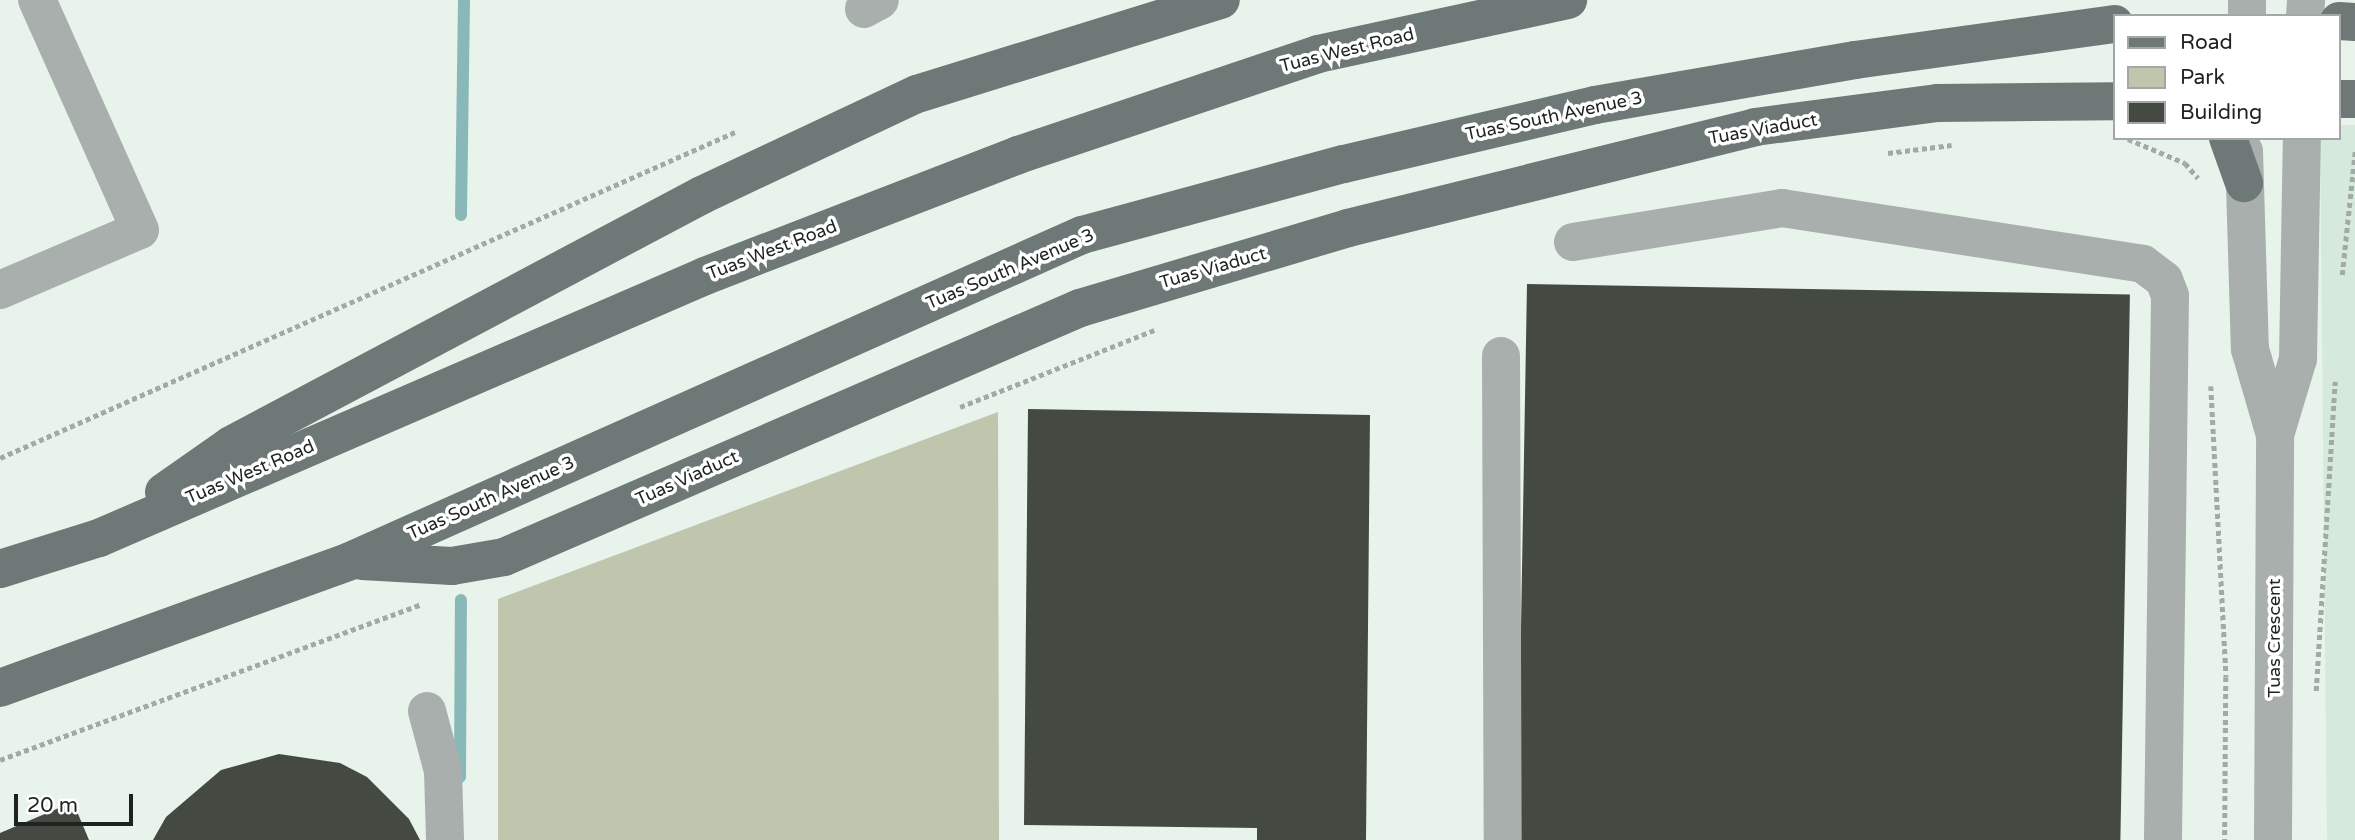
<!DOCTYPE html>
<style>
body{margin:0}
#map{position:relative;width:2355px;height:840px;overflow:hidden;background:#e8f3ec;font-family:"Varela Round",sans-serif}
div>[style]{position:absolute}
.built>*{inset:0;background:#d6e9dd}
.green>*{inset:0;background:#bfc6ad}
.stream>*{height:12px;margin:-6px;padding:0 6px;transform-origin:6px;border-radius:6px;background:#89b8b8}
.building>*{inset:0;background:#444a42;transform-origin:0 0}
.path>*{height:4.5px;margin-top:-2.25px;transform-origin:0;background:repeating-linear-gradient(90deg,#a1aaa5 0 5px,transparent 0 8.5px)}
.minor>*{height:38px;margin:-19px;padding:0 19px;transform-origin:19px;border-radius:19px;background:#a9afad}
.major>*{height:38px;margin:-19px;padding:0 19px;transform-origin:19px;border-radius:19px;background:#6e7876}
span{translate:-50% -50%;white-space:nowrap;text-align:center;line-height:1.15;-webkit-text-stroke:7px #fff;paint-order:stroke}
.street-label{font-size:18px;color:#1e2220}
.legend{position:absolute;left:2113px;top:14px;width:228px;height:126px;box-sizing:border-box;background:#fff;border:2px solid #a5a7a6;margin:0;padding:9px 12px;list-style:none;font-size:21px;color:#1e2220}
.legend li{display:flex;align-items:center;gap:14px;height:35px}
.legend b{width:35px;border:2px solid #a5a7a6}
.scale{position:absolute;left:14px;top:794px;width:119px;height:32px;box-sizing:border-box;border:4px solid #1e2220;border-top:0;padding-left:9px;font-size:21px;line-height:24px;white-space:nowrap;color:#1e2220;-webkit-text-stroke:5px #fff;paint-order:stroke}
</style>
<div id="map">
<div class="built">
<div style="clip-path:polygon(2339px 125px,2355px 125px,2355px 840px,2327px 840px,2320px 138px,2339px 138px)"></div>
</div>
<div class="green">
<div style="clip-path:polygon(998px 412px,999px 840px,498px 840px,498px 599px)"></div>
</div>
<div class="stream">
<div style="left:461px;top:215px;width:215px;rotate:-89.2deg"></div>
<div style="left:460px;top:777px;width:177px;rotate:-89.7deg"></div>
</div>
<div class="building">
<div style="left:1527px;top:284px;width:603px;height:556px;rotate:1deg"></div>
<div style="clip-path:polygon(1028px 409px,1370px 415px,1366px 840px,1257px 840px,1257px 828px,1024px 825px)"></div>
<div style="clip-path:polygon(279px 754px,340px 763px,367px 777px,409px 819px,420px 840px,153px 840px,166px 817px,221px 770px)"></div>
<div style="clip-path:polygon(73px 802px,89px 840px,0 840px,0 833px)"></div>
</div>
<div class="path">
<div style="left:2128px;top:139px;width:62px;rotate:22.8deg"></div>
<div style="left:2185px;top:163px;width:20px;rotate:49deg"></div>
<div style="left:1888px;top:153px;width:64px;rotate:-7.1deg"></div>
<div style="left:2342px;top:275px;width:125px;rotate:-84deg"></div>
<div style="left:2211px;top:386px;width:291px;rotate:87deg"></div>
<div style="left:2226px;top:677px;width:163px;rotate:90.4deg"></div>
<div style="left:960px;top:407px;width:209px;rotate:-21.6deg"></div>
<div style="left:0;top:458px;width:804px;rotate:-23.92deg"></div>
<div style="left:2316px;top:691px;width:310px;rotate:-86.5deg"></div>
<div style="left:0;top:760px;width:448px;rotate:-20.3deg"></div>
</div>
<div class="minor">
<div style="left:864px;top:9px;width:18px;rotate:-29deg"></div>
<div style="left:2247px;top:16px;width:16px;rotate:-90deg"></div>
<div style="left:2305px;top:16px;width:16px;rotate:-86deg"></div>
<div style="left:2244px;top:151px;width:198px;rotate:88.3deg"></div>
<div style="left:2250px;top:349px;width:90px;rotate:73.8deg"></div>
<div style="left:1573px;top:242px;width:212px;rotate:-9.2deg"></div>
<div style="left:1782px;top:208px;width:365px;rotate:8.8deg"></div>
<div style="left:2143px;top:264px;width:26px;rotate:37deg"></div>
<div style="left:2164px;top:280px;width:17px;rotate:69deg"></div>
<div style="left:2170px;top:296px;width:544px;rotate:90.74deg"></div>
<div style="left:0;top:290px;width:152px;rotate:-23.2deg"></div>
<div style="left:140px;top:230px;width:252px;rotate:-114.1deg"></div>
<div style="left:1501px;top:356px;width:484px;rotate:89.8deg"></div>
<div style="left:427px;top:711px;width:62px;rotate:75.1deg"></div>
<div style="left:443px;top:771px;width:69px;rotate:88.3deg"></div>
<div style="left:2273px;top:840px;width:405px;rotate:-89.7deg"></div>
<div style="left:2275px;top:435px;width:79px;rotate:-73.2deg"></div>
<div style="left:2298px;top:359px;width:221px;rotate:-89deg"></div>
</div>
<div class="major">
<div style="left:2339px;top:21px;width:16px;rotate:4deg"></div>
<div style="left:2339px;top:99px;width:16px"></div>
<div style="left:2228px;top:138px;width:48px;rotate:70.4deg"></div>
<div style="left:164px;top:492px;width:82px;rotate:-35deg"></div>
<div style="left:231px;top:445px;width:533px;rotate:-27.96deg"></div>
<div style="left:702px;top:195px;width:238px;rotate:-25.2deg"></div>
<div style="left:917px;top:94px;width:318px;rotate:-17.2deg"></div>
<div style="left:362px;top:561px;width:90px;rotate:3.2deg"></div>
<div style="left:452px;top:566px;width:53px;rotate:-9.8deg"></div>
<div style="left:504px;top:557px;width:628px;rotate:-23.38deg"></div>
<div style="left:1080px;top:308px;width:280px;rotate:-16.6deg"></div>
<div style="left:1348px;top:228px;width:419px;rotate:-13.9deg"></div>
<div style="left:1755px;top:127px;width:184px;rotate:-7.5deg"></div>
<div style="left:1937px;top:103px;width:178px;rotate:-0.6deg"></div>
<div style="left:0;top:569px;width:104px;rotate:-17.4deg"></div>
<div style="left:99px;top:538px;width:660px;rotate:-23.38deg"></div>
<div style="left:705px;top:276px;width:336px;rotate:-21.1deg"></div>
<div style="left:1018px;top:155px;width:317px;rotate:-18.6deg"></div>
<div style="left:1318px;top:54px;width:256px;rotate:-12.2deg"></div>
<div style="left:0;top:688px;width:372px;rotate:-19.9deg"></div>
<div style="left:350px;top:561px;width:801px;rotate:-24.01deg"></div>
<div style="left:1082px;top:235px;width:271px;rotate:-15.2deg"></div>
<div style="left:1344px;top:164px;width:258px;rotate:-13.2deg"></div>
<div style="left:1595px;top:105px;width:264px;rotate:-9.8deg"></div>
<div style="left:1855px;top:60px;width:262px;rotate:-7.9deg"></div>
</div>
<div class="street-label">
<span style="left:1347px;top:50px;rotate:-14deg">Tuas West Road</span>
<span style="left:1554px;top:116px;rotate:-12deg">Tuas South Avenue 3</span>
<span style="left:1763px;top:129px;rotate:-10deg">Tuas Viaduct</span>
<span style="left:772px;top:250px;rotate:-21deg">Tuas West Road</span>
<span style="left:1213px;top:268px;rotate:-16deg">Tuas Viaduct</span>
<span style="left:1010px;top:269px;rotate:-23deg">Tuas South Avenue 3</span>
<span style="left:250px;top:472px;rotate:-23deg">Tuas West Road</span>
<span style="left:687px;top:478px;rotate:-24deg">Tuas Viaduct</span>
<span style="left:491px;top:498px;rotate:-24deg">Tuas South Avenue 3</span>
<span style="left:2274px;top:638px;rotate:-90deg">Tuas Crescent</span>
</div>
<ul class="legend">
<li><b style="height:9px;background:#6e7876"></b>Road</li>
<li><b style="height:19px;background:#bfc6ad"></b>Park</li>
<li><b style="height:19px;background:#444a42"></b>Building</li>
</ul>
<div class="scale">20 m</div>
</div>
